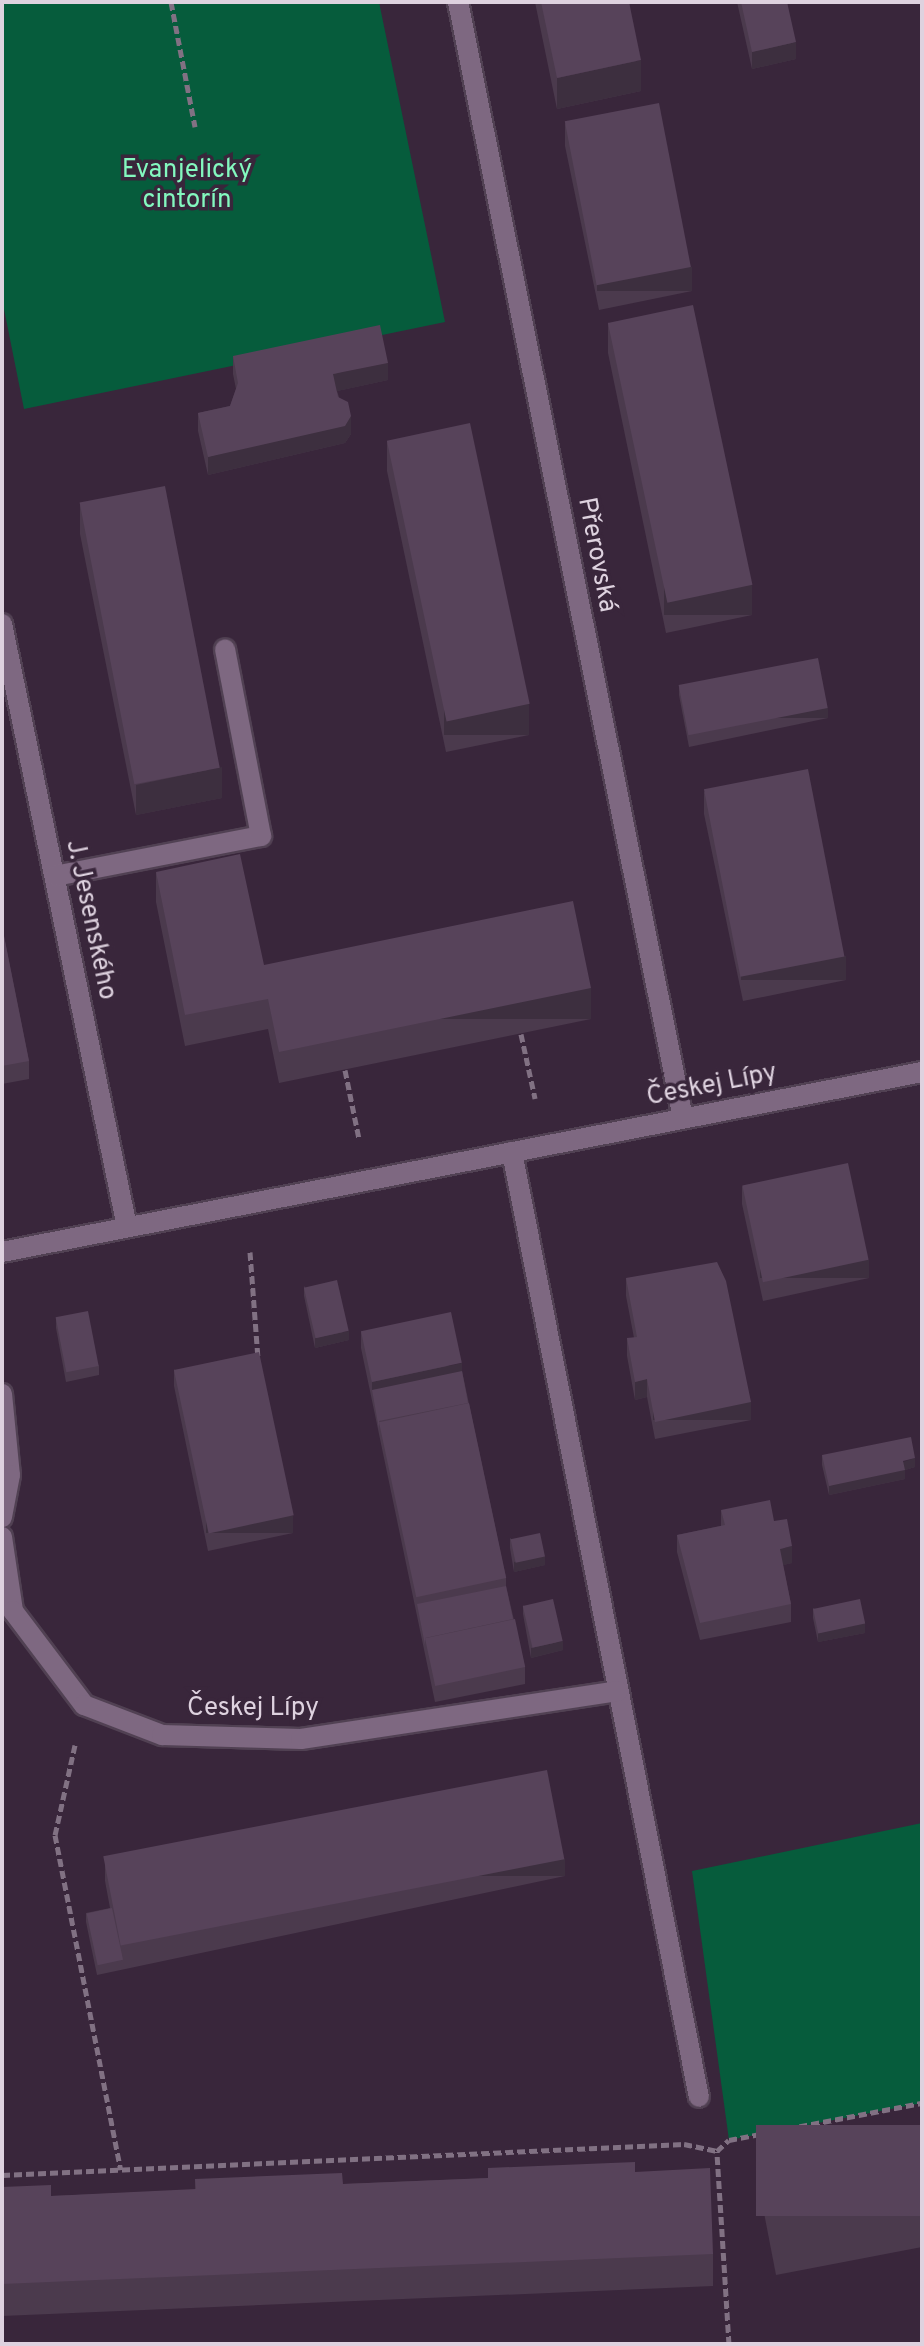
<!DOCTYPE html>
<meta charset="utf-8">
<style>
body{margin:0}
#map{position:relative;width:924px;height:2346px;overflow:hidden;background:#39263b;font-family:Overpass,sans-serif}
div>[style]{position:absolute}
.green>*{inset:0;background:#065c3c}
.path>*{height:5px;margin-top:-2.5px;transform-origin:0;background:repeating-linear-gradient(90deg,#817183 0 8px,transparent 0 12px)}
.roads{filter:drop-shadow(2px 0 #514153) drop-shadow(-2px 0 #514153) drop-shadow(0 2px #514153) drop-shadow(0 -2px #514153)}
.minor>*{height:20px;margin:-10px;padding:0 10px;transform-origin:10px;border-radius:10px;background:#7e6881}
.wall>*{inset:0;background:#4b3a4d}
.shaded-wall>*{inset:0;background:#3d2f3f;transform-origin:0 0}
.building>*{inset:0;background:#57435a;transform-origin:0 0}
span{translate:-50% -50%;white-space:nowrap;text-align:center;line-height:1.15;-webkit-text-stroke:7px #39263b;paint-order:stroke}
.park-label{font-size:26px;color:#83f8bf}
.street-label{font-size:26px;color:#ded2df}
.frame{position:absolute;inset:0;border:4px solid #ded2df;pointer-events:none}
</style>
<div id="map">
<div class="green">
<div style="clip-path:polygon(2px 2px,379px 2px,445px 322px,24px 409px,2px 299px)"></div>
<div style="clip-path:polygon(922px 1823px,922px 2103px,729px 2140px,692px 1871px)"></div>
</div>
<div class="path">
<div style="left:171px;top:2px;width:127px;rotate:79.1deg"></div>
<div style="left:521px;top:1034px;width:66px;rotate:77.7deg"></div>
<div style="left:345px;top:1070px;width:70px;rotate:78.5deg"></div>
<div style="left:250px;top:1252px;width:107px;rotate:85.7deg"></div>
<div style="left:75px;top:1745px;width:92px;rotate:102.5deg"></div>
<div style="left:55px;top:1835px;width:341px;rotate:78.9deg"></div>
<div style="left:2px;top:2175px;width:683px;rotate:-2.6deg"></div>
<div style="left:684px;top:2144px;width:34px;rotate:12deg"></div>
<div style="left:729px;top:2344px;width:193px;rotate:-93.6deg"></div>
<div style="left:717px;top:2151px;width:16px;rotate:-43deg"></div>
<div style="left:729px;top:2140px;width:197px;rotate:-10.9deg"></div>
</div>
<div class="roads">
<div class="minor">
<div style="left:458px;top:2px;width:1138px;rotate:78.6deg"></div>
<div style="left:2px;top:624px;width:616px;rotate:78.29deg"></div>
<div style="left:55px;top:876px;width:210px;rotate:-11deg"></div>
<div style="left:261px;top:836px;width:190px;rotate:-100.9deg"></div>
<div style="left:512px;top:1152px;width:963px;rotate:78.81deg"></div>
<div style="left:2px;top:1252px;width:937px;rotate:-11.07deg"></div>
<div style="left:2px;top:1394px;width:81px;rotate:84.4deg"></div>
<div style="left:10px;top:1475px;width:43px;rotate:100.8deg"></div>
<div style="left:2px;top:1537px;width:75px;rotate:81.5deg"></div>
<div style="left:13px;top:1611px;width:118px;rotate:52.9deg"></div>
<div style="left:84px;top:1705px;width:84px;rotate:21deg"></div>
<div style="left:162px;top:1735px;width:139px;rotate:1.6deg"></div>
<div style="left:301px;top:1739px;width:320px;rotate:-8.6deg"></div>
</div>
</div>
<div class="wall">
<div style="clip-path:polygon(535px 2px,629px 2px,641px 91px,557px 109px)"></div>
<div style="clip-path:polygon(737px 2px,787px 2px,796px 59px,752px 69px)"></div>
<div style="clip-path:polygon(565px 123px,692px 291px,599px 310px,565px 146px)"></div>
<div style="clip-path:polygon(608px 322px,752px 615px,666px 633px,608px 353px)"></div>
<div style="clip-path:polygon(233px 356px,388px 380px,337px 391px,351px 434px,345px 443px,208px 475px,198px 431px,198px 413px,230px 406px,236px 389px,233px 374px)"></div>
<div style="clip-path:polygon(387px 441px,529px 735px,446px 752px,387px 471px)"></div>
<div style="clip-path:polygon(80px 503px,222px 798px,136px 815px,80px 534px)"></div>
<div style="clip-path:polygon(679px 685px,828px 718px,689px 747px,679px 695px)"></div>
<div style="clip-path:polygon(704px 791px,846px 980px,743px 1001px,704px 814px)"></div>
<div style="clip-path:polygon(156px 872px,264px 965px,591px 1019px,279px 1083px,268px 1029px,185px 1046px,156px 902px)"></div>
<div style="clip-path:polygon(2px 926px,29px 1061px,29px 1079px,2px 1084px)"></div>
<div style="clip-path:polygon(742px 1186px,869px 1278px,763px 1301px,742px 1204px)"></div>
<div style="clip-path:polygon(626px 1278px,751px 1420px,655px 1439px,647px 1397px,635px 1400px,627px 1356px,627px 1338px,634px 1338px,626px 1296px)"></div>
<div style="clip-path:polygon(304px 1286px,349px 1340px,315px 1348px,304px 1296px)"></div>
<div style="clip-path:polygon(56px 1319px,99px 1366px,99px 1375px,66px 1382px,56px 1328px)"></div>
<div style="clip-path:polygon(361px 1331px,462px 1371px,506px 1578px,506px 1586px,525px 1667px,525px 1684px,435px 1702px,361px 1348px)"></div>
<div style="clip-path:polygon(174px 1369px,293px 1533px,208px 1551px,174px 1386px)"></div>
<div style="clip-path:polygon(822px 1455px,915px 1467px,905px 1470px,905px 1479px,829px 1495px,822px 1465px)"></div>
<div style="clip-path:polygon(721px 1510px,774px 1521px,792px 1563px,783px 1565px,791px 1604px,791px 1622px,700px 1640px,677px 1552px,677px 1535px,721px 1526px)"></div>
<div style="clip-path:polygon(510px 1538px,545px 1565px,514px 1572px,510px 1548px)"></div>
<div style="clip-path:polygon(523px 1605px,563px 1650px,531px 1658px,523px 1614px)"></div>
<div style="clip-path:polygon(813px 1608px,865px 1633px,818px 1642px,813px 1618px)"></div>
<div style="clip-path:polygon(105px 1864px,565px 1876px,97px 1975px,86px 1922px,86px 1913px,110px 1908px,105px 1881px)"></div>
<div style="clip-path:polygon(922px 2125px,922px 2247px,776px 2275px,759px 2187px,759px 2156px)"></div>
<div style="clip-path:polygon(635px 2172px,713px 2254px,713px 2286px,2px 2316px,2px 2187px,51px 2196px,195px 2190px,195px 2179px,343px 2184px)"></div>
</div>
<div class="shaded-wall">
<div style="clip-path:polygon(796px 42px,796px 59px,752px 69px,752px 52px)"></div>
<div style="clip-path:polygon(641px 60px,641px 91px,557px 109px,557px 78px)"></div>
<div style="left:692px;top:267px;width:24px;height:95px;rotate:90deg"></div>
<div style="clip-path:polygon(388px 363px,388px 380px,333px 392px,333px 374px)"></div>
<div style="clip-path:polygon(351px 416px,351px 434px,345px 443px,208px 475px,208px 457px)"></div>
<div style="left:752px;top:585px;width:30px;height:88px;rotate:90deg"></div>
<div style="left:529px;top:704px;width:31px;height:85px;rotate:90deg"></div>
<div style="left:828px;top:708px;width:10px;height:142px;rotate:90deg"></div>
<div style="clip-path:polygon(222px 767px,222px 798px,136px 815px,136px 785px)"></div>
<div style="left:846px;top:956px;width:24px;height:105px;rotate:90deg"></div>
<div style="left:591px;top:988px;width:31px;height:318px;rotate:90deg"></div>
<div style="left:869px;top:1260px;width:18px;height:109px;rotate:90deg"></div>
<div style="clip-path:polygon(349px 1331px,349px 1340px,315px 1348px,315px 1338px)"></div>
<div style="clip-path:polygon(462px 1363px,462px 1381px,372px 1390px,372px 1382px)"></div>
<div style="clip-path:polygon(647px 1379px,647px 1397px,635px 1400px,635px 1382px)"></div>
<div style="left:751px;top:1402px;width:18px;height:98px;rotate:90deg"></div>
<div style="clip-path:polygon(915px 1458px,915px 1467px,905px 1470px,905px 1479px,829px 1495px,829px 1486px)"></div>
<div style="left:293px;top:1516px;width:17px;height:87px;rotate:90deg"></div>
<div style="clip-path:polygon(792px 1546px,792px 1563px,780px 1566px,780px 1549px)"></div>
<div style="clip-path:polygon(545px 1556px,545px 1565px,514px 1572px,514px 1562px)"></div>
<div style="clip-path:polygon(865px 1623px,865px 1633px,818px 1642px,818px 1633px)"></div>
<div style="clip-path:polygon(563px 1641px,563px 1650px,531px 1658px,531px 1648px)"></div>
<div style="left:565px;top:1859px;width:17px;height:452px;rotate:90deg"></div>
</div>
<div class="building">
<div style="clip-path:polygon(541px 2px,629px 2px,641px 60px,557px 78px)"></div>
<div style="clip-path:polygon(741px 2px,787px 2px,796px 42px,752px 52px)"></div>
<div style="left:659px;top:103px;width:167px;height:96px;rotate:79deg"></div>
<div style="left:693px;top:305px;width:286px;height:87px;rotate:78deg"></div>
<div style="clip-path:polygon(380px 325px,388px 363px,333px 374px,338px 397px,348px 402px,351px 416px,345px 426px,208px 457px,198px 413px,230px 406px,238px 383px,233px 356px)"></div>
<div style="left:470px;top:423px;width:287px;height:85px;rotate:78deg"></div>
<div style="left:165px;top:486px;width:287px;height:87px;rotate:79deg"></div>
<div style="left:818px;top:658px;width:51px;height:142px;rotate:79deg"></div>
<div style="left:808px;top:769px;width:191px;height:106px;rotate:79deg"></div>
<div style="clip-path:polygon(240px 854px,264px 965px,573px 901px,591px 988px,279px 1052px,268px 999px,185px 1015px,156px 872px)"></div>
<div style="clip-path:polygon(2px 926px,29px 1061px,2px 1066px)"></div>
<div style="left:848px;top:1163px;width:99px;height:108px;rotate:78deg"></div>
<div style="clip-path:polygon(717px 1262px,726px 1281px,751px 1402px,655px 1422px,647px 1379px,635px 1382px,627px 1338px,637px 1337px,626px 1278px)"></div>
<div style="left:337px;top:1280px;width:52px;height:34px;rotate:77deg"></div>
<div style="left:88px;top:1311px;width:56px;height:33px;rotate:79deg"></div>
<div style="left:451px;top:1312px;width:52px;height:92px;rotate:78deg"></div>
<div style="left:259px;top:1352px;width:167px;height:87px;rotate:78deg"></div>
<div style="clip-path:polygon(462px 1371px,468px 1403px,379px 1421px,379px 1429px,372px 1390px)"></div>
<div style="left:469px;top:1403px;width:179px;height:92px;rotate:78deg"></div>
<div style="clip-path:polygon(911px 1437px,915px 1458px,903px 1461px,905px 1470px,829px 1486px,822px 1455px)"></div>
<div style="clip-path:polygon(770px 1500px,774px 1521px,787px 1519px,792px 1546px,780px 1549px,791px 1604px,700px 1623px,677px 1535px,725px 1525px,721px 1510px)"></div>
<div style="left:540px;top:1533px;width:24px;height:30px;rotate:78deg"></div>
<div style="clip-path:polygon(506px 1586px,513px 1619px,425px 1638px,425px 1645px,417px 1604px)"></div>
<div style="left:553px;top:1599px;width:43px;height:31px;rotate:77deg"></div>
<div style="left:860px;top:1599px;width:25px;height:48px;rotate:78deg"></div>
<div style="left:515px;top:1619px;width:49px;height:92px;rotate:78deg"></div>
<div style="left:547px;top:1770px;width:91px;height:452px;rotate:79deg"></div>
<div style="left:112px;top:1908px;width:53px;height:26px;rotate:78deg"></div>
<div style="left:922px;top:2125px;width:91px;height:166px;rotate:90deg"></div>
<div style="clip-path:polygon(635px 2162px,635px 2172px,710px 2168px,713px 2254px,2px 2284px,2px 2187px,51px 2185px,51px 2196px,196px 2189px,195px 2179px,342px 2173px,343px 2184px,488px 2178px,488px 2168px)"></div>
</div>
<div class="park-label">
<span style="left:187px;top:186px">Evanjelický<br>cintorín</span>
</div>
<div class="street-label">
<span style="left:596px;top:555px;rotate:79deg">Přerovská</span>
<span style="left:90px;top:920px;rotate:78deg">J. Jesenského</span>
<span style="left:712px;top:1086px;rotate:-11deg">Českej Lípy</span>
<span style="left:253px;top:1709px">Českej Lípy</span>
</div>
<div class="frame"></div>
</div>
